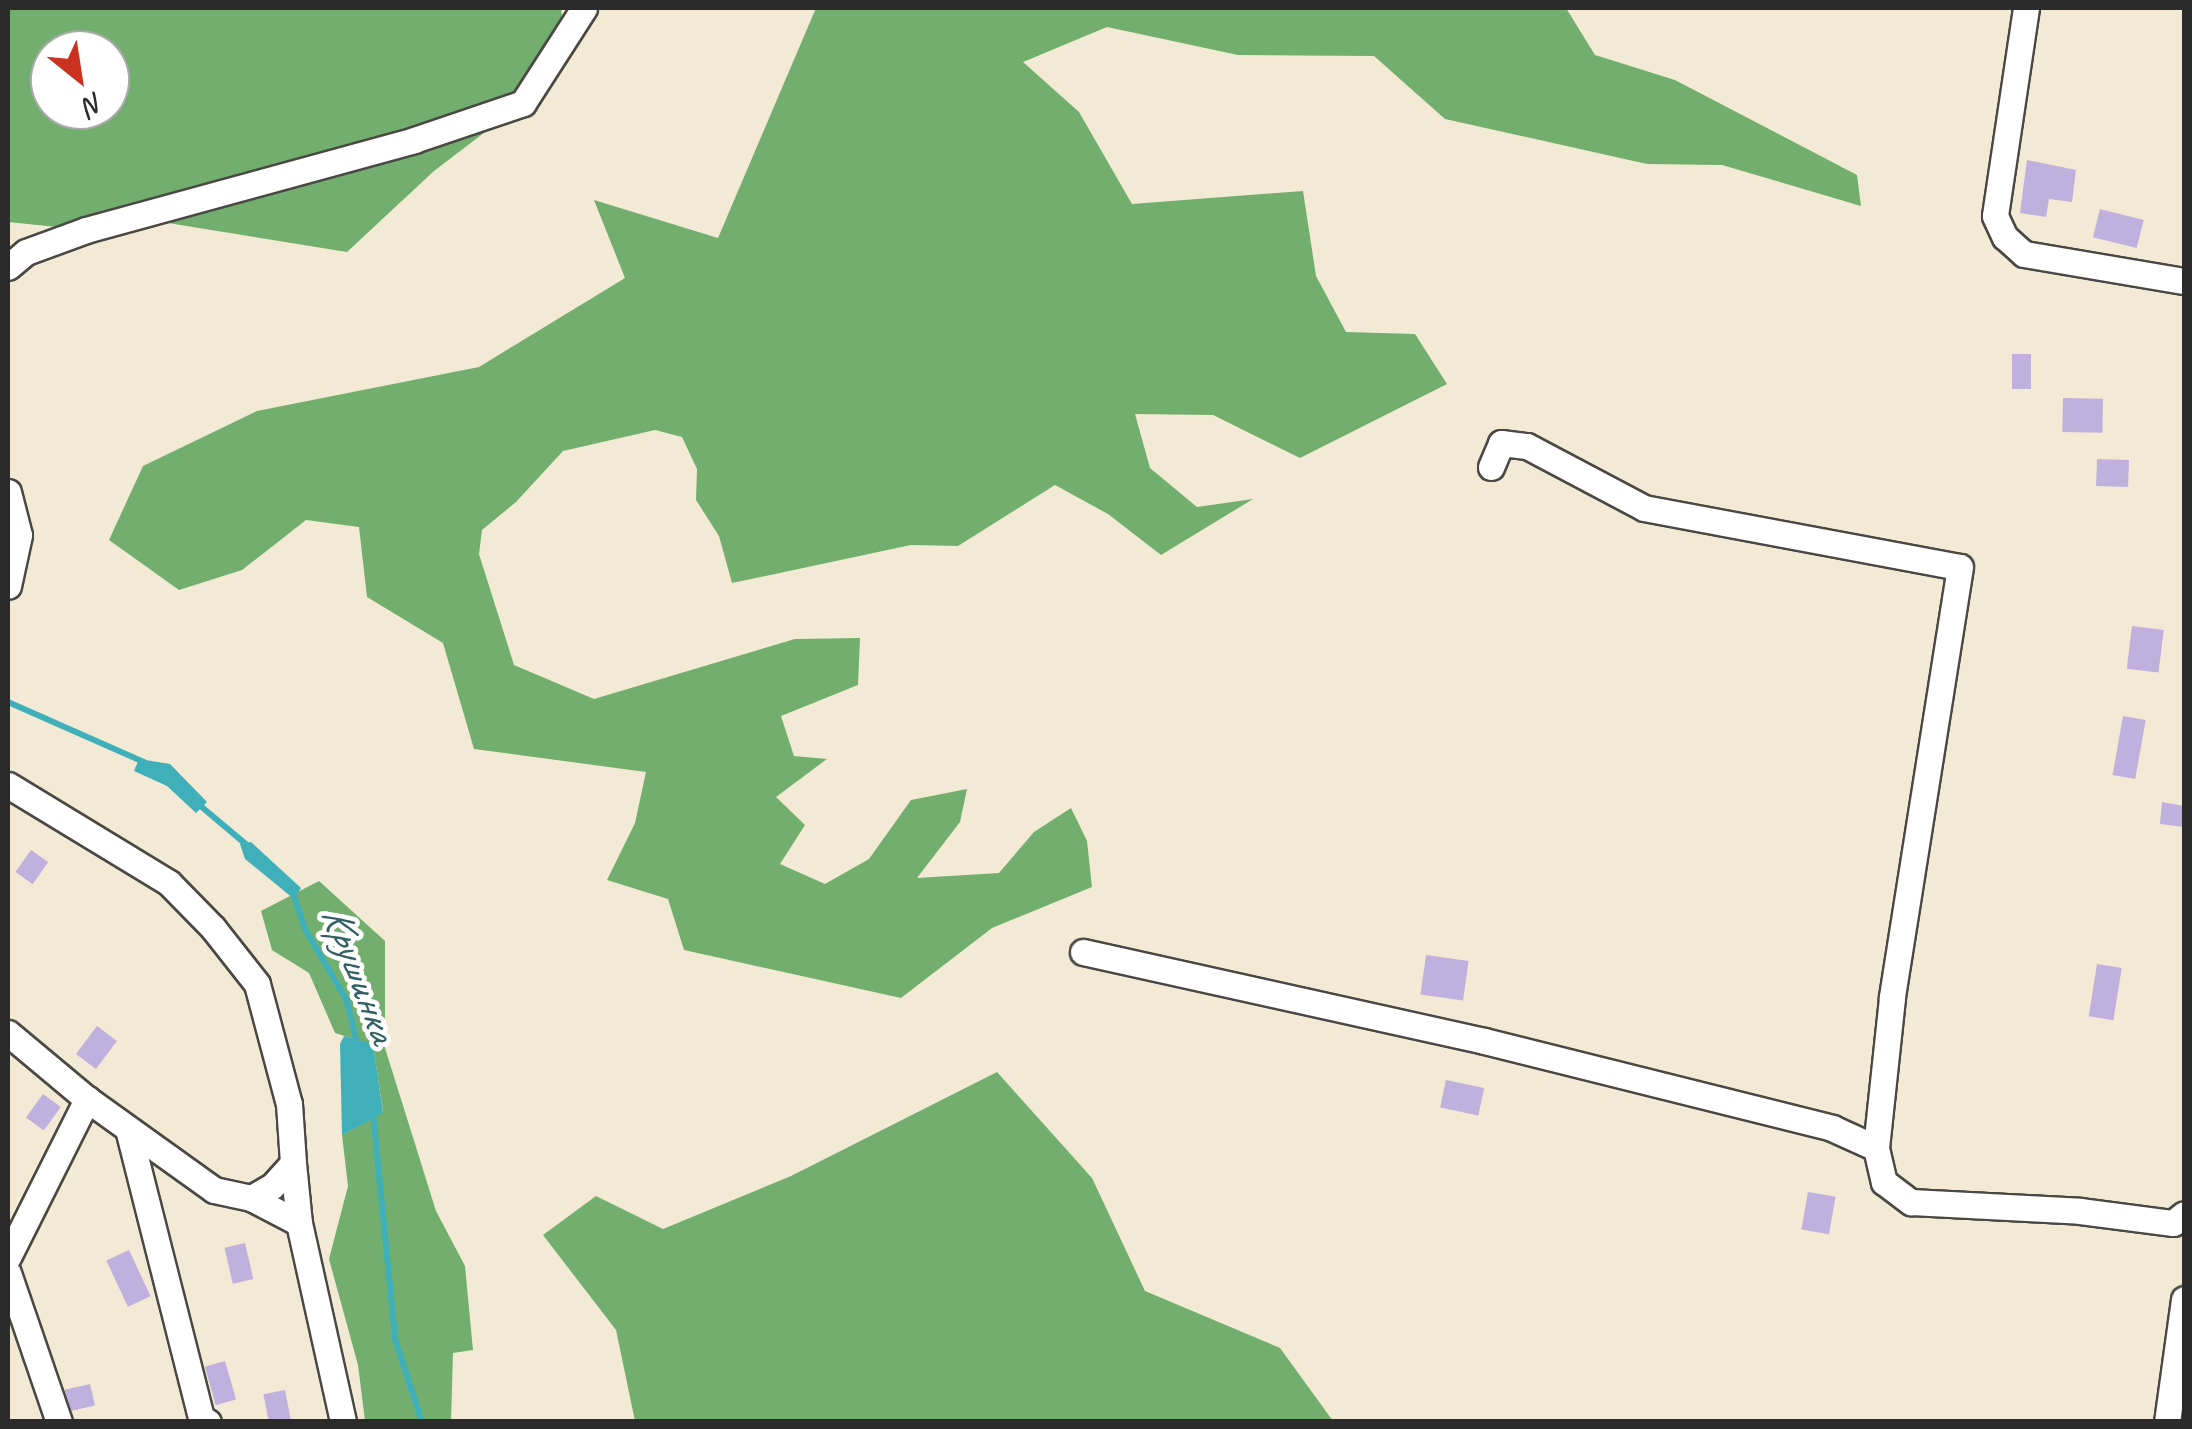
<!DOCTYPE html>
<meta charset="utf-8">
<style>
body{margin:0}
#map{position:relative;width:2192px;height:1429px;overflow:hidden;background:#f2ead4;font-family:Caveat,sans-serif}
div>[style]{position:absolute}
.forest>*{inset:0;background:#72af6e}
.water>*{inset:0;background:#3fb0b9}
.stream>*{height:6px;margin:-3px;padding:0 3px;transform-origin:3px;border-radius:3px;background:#3fb0b9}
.building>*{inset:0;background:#bfb0dd;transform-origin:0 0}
.roads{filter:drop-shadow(2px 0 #494844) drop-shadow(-2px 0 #494844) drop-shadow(0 2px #494844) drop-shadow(0 -2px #494844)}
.minor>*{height:25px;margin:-12.5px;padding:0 12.5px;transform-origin:12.5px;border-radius:12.5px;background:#fff}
span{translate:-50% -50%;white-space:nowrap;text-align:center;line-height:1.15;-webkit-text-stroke:9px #fff;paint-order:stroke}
.water-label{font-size:42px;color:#336064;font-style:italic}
.frame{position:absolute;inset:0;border:10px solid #2b2b2b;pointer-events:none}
.north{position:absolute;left:30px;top:30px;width:100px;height:100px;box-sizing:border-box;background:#fff;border:2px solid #aaa;border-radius:50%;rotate:150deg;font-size:28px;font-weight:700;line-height:40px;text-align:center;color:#2b2b2b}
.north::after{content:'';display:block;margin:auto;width:35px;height:45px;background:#c8321e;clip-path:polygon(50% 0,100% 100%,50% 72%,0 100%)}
</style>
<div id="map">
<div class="forest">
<div style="clip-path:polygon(evenodd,8px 8px,561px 8px,565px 41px,523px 103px,434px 171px,347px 252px,162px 222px,86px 230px,8px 222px,8px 8px,50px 50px,110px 50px,110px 110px,50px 110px,50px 50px)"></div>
<div style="clip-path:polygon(816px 8px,1566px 8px,1595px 55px,1675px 80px,1857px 175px,1861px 206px,1722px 165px,1647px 164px,1445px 119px,1374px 56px,1238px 55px,1107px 27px,1023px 62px,1079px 112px,1132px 204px,1303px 191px,1316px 276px,1346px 332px,1415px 334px,1447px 384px,1300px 458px,1213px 415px,1135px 414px,1150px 468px,1197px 507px,1253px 499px,1161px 555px,1108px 514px,1055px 485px,958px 546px,911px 545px,732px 583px,719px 536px,696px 500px,697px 469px,682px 437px,655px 430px,563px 451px,516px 502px,482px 530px,479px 554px,514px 665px,594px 699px,795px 639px,860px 638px,858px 685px,781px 716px,794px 756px,827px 759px,776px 797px,805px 825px,780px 864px,825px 884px,869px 859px,911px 800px,967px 789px,960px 822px,917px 878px,999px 873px,1034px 832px,1071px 808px,1087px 841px,1092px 887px,992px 928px,901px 998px,684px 950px,668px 899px,607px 880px,635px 823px,646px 772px,474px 749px,443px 643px,367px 597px,359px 527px,306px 520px,242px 570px,179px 590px,109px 540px,143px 466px,257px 411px,479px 367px,625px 278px,594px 200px,718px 238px)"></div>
<div style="clip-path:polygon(319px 881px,385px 941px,385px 1048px,436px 1211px,465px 1266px,473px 1350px,453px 1353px,451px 1421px,365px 1421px,358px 1365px,329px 1259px,348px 1186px,342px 1135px,383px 1112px,373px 1045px,335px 1033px,309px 973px,272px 950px,261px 911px)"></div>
<div style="clip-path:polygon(997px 1072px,1092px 1178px,1145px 1291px,1280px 1348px,1333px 1421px,635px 1421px,616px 1330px,543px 1235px,596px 1196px,663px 1229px,791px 1176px)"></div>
</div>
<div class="water">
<div style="clip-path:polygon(139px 759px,170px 764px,207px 802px,196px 813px,167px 786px,134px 771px)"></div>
<div style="clip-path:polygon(251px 842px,301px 888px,294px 899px,245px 859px,240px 844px)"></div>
<div style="clip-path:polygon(344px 1036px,373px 1044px,383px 1113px,342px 1135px,340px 1044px)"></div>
</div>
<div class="stream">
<div style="left:8px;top:702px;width:149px;rotate:23.8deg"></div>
<div style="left:197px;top:803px;width:67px;rotate:40.1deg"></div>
<div style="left:292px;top:890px;width:41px;rotate:71.6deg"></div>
<div style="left:305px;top:929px;width:83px;rotate:59.7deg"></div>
<div style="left:347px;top:1001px;width:47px;rotate:76.6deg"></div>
<div style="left:373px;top:1113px;width:227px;rotate:84.4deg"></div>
<div style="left:395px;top:1339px;width:87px;rotate:72deg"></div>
</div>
<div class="building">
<div style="clip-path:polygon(2027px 160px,2076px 170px,2072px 202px,2049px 199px,2046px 217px,2020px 213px)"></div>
<div style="left:2100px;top:209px;width:45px;height:29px;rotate:14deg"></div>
<div style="left:2012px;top:354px;width:19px;height:35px"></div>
<div style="left:2063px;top:398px;width:40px;height:34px;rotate:1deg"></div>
<div style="left:2097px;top:459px;width:32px;height:27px;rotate:2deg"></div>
<div style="left:2132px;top:626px;width:32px;height:43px;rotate:7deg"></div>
<div style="left:2123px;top:716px;width:23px;height:60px;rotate:10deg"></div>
<div style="clip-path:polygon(2162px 802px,2184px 806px,2184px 827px,2160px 824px)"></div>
<div style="left:31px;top:850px;width:21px;height:27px;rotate:35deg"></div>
<div style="left:1426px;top:955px;width:43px;height:40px;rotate:8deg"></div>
<div style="left:2097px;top:964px;width:25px;height:53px;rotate:9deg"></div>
<div style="left:97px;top:1026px;width:25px;height:35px;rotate:37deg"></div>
<div style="left:1446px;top:1080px;width:39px;height:28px;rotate:12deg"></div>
<div style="left:43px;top:1094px;width:22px;height:29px;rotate:36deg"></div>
<div style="left:1808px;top:1192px;width:28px;height:38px;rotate:10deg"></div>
<div style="left:245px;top:1243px;width:37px;height:21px;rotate:77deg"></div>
<div style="left:129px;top:1250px;width:51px;height:25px;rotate:65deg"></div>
<div style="left:225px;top:1361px;width:40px;height:21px;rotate:74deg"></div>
<div style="left:90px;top:1384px;width:22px;height:26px;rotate:77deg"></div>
<div style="left:285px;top:1390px;width:33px;height:22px;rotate:79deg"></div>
</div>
<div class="roads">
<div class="minor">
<div style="left:2026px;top:8px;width:210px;rotate:98.5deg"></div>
<div style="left:1995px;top:216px;width:23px;rotate:65deg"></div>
<div style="left:2005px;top:237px;width:25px;rotate:42deg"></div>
<div style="left:2024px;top:254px;width:162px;rotate:9.6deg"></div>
<div style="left:8px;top:267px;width:23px;rotate:-40deg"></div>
<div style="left:26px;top:252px;width:64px;rotate:-20.1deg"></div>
<div style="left:86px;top:230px;width:340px;rotate:-15.3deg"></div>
<div style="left:414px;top:140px;width:115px;rotate:-18.7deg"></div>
<div style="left:523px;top:103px;width:113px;rotate:-57.3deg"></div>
<div style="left:1491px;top:467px;width:26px;rotate:-67deg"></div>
<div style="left:1501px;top:443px;width:26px;rotate:7deg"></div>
<div style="left:1527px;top:446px;width:132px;rotate:27.9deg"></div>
<div style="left:1644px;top:508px;width:321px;rotate:10.6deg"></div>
<div style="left:1960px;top:567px;width:436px;rotate:99deg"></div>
<div style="left:1892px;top:998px;width:151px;rotate:96.1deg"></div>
<div style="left:8px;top:492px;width:44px;rotate:75.7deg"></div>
<div style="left:19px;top:535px;width:52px;rotate:102.2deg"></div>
<div style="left:8px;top:785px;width:188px;rotate:31.3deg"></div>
<div style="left:169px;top:883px;width:63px;rotate:45.6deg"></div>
<div style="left:213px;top:928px;width:71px;rotate:51.8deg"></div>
<div style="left:257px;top:984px;width:124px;rotate:75.1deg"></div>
<div style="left:289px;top:1104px;width:59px;rotate:86.1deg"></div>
<div style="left:293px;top:1163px;width:31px;rotate:132deg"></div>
<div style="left:272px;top:1186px;width:24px;rotate:150deg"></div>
<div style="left:251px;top:1198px;width:54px;rotate:27.5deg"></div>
<div style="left:299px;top:1223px;width:204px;rotate:77.5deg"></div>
<div style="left:1083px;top:952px;width:411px;rotate:12.5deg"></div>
<div style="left:1484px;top:1041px;width:359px;rotate:14deg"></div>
<div style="left:1832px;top:1128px;width:48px;rotate:24.4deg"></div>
<div style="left:1876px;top:1148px;width:35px;rotate:77deg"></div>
<div style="left:1884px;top:1182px;width:34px;rotate:37deg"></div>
<div style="left:1911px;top:1202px;width:169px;rotate:3deg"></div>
<div style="left:2080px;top:1211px;width:94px;rotate:7.4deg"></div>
<div style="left:2173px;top:1223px;width:14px;rotate:-39deg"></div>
<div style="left:8px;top:1033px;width:103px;rotate:39.9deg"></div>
<div style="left:87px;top:1099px;width:156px;rotate:35.6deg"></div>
<div style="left:214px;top:1190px;width:38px;rotate:12deg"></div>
<div style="left:128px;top:1129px;width:298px;rotate:75.8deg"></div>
<div style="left:201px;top:1418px;width:8px;rotate:30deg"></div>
<div style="left:293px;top:1163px;width:60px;rotate:84.3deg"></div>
<div style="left:8px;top:1257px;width:177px;rotate:-63.4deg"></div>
<div style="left:8px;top:1273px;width:157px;rotate:71.1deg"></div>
<div style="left:2167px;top:1422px;width:124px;rotate:-82.1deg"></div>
</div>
</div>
<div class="water-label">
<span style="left:359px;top:974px;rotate:69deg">Крушинка</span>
</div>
<div class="frame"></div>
<div class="north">N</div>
</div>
